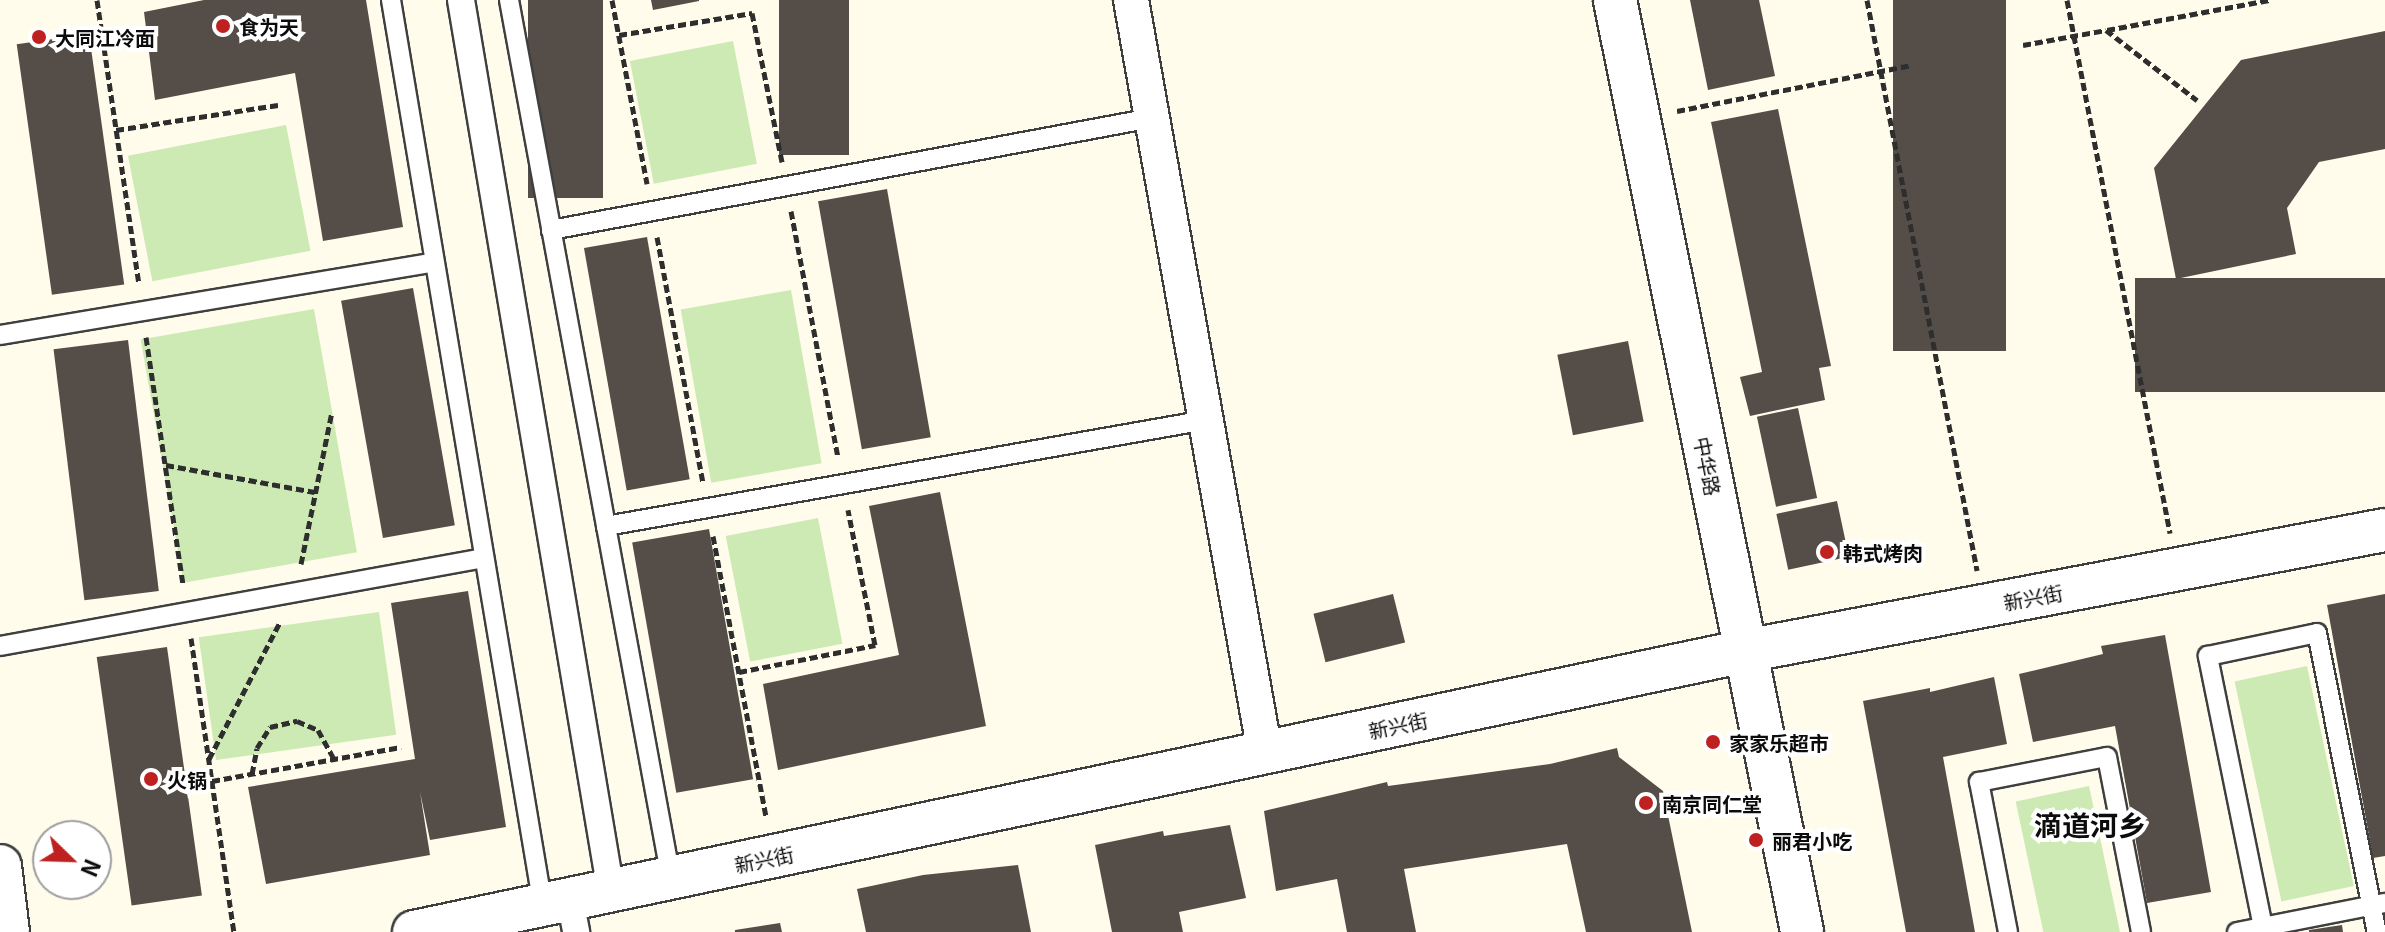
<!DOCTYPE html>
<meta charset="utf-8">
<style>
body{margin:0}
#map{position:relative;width:2385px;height:932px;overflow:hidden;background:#fffceb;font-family:Georgia,"Noto Sans SC",serif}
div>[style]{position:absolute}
.green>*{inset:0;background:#cdeab4;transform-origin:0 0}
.building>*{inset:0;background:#554e48;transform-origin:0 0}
.path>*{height:5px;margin-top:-2.5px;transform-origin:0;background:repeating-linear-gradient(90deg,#2e2e2e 0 8px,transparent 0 12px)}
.roads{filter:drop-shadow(2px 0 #3f3f3f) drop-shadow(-2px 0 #3f3f3f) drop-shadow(0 2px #3f3f3f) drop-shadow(0 -2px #3f3f3f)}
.service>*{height:18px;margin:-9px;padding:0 9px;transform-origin:9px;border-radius:9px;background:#fff}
.pedestrian>*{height:26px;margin:-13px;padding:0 13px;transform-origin:13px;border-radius:13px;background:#fff}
.minor>*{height:34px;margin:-17px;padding:0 17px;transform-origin:17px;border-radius:17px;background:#fff}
.tertiary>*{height:42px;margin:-21px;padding:0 21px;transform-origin:21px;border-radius:21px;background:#fff}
.dots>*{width:22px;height:22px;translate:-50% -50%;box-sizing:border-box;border:4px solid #fff;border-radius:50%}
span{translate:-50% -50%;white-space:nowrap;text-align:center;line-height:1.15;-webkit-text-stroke:8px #fff;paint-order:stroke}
.poi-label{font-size:20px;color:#0c0c0c;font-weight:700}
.left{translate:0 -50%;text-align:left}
.street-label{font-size:20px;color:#0c0c0c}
.district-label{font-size:28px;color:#0c0c0c;font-weight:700}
.north{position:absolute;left:32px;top:820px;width:80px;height:80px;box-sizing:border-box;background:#fff;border:2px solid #9e9e9e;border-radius:50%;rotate:113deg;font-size:22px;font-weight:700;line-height:32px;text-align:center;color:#0c0c0c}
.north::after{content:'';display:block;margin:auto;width:28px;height:36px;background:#bf2121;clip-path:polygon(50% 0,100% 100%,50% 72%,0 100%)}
</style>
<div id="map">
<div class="green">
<div style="left:733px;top:41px;width:125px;height:105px;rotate:79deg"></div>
<div style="left:286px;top:125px;width:128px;height:161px;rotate:79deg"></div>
<div style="left:791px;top:290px;width:176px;height:112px;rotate:80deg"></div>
<div style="left:314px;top:309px;width:247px;height:176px;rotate:80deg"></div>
<div style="left:818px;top:518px;width:128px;height:94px;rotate:79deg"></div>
<div style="left:379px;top:612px;width:124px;height:182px;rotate:82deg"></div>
<div style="left:2307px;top:666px;width:225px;height:74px;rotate:78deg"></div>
<div style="left:2089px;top:786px;width:149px;height:75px;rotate:78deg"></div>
</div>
<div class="building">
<div style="clip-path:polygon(204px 0,366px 0,403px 227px,323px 241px,295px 73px,155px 100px,144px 12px)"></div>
<div style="left:528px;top:0;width:75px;height:198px"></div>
<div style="clip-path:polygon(651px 0,699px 0,699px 1px,653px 10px)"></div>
<div style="left:779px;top:0;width:70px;height:155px"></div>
<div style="clip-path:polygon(1690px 0,1759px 0,1775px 76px,1708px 90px)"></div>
<div style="left:1893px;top:0;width:113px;height:351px"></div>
<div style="clip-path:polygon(2385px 31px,2385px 149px,2319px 162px,2287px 208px,2296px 254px,2176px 279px,2154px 168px,2241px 60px)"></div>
<div style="left:89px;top:34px;width:253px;height:73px;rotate:82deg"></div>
<div style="clip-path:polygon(1778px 109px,1831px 366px,1819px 368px,1825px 400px,1750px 416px,1740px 377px,1762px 372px,1711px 122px)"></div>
<div style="left:887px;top:189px;width:252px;height:70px;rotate:80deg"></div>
<div style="left:647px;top:237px;width:246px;height:64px;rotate:80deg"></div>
<div style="left:2385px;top:278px;width:114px;height:250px;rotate:90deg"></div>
<div style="left:413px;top:288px;width:241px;height:73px;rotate:80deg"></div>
<div style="left:128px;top:340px;width:253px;height:75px;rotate:83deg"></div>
<div style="left:1628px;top:341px;width:82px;height:72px;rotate:79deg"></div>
<div style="left:1798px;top:408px;width:92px;height:42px;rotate:78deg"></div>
<div style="clip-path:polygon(940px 492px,986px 726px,778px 770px,763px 684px,899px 655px,869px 506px)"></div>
<div style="left:1837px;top:501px;width:57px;height:62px;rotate:78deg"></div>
<div style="left:709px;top:529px;width:254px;height:78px;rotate:80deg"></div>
<div style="clip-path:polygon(468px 591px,506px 827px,430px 840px,420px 792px,430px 855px,266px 884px,248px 787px,415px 759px,391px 603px)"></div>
<div style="left:1393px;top:594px;width:50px;height:82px;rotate:76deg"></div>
<div style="clip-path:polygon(2385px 594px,2385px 856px,2373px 858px,2327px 605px)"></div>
<div style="clip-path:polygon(2165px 635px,2211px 892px,2147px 903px,2115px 726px,2033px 742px,2019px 674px,2103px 654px,2101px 646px)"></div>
<div style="left:167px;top:647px;width:251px;height:71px;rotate:82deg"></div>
<div style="clip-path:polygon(1994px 677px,2007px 744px,1943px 757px,1975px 932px,1906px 932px,1863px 701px,1930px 688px,1930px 692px)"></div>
<div style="clip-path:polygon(1617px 748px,1619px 757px,1663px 791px,1692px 932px,1586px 932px,1567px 844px,1404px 869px,1416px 932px,1347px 932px,1337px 879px,1276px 891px,1264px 811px,1387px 782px,1388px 786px,1550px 764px)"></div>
<div style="clip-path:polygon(1230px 825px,1246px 898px,1179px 912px,1183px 932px,1112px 932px,1095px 845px,1163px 831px,1164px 836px)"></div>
<div style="clip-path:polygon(1018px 865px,1031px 932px,866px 932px,857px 889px,923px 875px)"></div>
<div style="clip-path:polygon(780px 923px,782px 932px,735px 932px,735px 930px)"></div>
<div style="clip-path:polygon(2342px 925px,2343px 932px,2309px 932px,2309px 930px)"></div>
</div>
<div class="path">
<div style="left:97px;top:0;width:287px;rotate:81.6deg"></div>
<div style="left:612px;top:0;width:187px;rotate:79.2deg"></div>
<div style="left:1867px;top:0;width:581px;rotate:79.08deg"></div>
<div style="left:2067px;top:0;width:543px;rotate:79.06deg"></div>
<div style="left:2107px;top:30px;width:165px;rotate:-10.5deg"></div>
<div style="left:619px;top:35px;width:135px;rotate:-9.4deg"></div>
<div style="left:752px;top:13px;width:152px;rotate:78.6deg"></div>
<div style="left:2023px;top:45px;width:84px;rotate:-10.2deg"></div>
<div style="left:2106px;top:30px;width:115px;rotate:37.6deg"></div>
<div style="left:1677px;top:111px;width:238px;rotate:-11.1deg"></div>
<div style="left:116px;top:130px;width:164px;rotate:-8.8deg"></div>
<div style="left:791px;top:211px;width:250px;rotate:79.2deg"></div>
<div style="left:657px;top:237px;width:250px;rotate:79.4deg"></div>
<div style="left:146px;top:337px;width:251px;rotate:81.5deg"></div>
<div style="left:166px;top:465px;width:151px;rotate:10.3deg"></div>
<div style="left:713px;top:536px;width:286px;rotate:79.3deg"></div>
<div style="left:301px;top:564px;width:155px;rotate:-78.5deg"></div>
<div style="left:191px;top:638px;width:297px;rotate:81.7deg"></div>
<div style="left:739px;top:672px;width:139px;rotate:-11.2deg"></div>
<div style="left:875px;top:645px;width:138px;rotate:-101.3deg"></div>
<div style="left:209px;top:759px;width:154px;rotate:-62.6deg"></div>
<div style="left:252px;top:774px;width:26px;rotate:-79deg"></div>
<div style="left:257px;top:748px;width:25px;rotate:-58deg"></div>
<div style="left:270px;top:727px;width:28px;rotate:-13deg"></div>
<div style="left:297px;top:721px;width:23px;rotate:23deg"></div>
<div style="left:318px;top:730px;width:33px;rotate:61deg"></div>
<div style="left:212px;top:781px;width:192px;rotate:-10.2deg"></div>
</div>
<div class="roads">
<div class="service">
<div style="left:391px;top:0;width:919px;rotate:80.48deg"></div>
<div style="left:509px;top:0;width:893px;rotate:79.55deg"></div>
<div style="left:551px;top:230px;width:611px;rotate:-10.56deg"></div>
<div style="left:0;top:335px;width:440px;rotate:-9.5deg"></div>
<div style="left:606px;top:526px;width:609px;rotate:-10.02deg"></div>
<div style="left:0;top:646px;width:492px;rotate:-10.3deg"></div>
<div style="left:2008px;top:932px;width:153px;rotate:-100.9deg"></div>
<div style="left:1979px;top:782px;width:130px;rotate:-11.1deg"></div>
<div style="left:2107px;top:757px;width:178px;rotate:79deg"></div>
<div style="left:2237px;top:932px;width:151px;rotate:-11.1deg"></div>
<div style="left:2264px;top:932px;width:282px;rotate:-101.5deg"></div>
<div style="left:2208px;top:656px;width:111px;rotate:-11.9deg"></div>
<div style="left:2317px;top:633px;width:305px;rotate:78.7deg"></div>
</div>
<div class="pedestrian">
<div style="left:461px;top:0;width:905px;rotate:80.45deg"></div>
<div style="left:570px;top:900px;width:33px;rotate:79deg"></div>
</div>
<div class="minor">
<div style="left:1131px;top:0;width:765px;rotate:79.91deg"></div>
</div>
<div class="tertiary">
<div style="left:1615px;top:0;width:951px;rotate:78.65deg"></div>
<div style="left:0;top:866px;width:66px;rotate:83.1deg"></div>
<div style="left:414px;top:932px;width:1360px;rotate:-11.92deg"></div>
<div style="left:1745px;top:651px;width:651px;rotate:-10.71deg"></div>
</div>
</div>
<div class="dots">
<div style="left:223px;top:26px;background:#bf2121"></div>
<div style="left:39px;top:37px;background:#bf2121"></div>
<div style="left:1827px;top:552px;background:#bf2121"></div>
<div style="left:1713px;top:742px;background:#bf2121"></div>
<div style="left:151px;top:779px;background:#bf2121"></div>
<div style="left:1646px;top:803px;background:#bf2121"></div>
<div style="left:1756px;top:840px;background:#bf2121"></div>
</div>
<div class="poi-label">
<span class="left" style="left:239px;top:26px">食为天</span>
<span class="left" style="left:55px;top:37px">大同江冷面</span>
<span class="left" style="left:1843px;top:552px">韩式烤肉</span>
<span class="left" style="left:1729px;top:742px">家家乐超市</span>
<span class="left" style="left:167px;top:779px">火锅</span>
<span class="left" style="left:1662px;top:803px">南京同仁堂</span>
<span class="left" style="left:1772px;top:840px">丽君小吃</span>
</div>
<div class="street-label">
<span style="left:1708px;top:466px;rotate:79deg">中华路</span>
<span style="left:2033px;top:597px;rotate:-11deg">新兴街</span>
<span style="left:1398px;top:725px;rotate:-12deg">新兴街</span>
<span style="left:764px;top:859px;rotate:-12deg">新兴街</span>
</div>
<div class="district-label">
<span style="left:2090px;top:824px">滴道河乡</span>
</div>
<div class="north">N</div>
</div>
